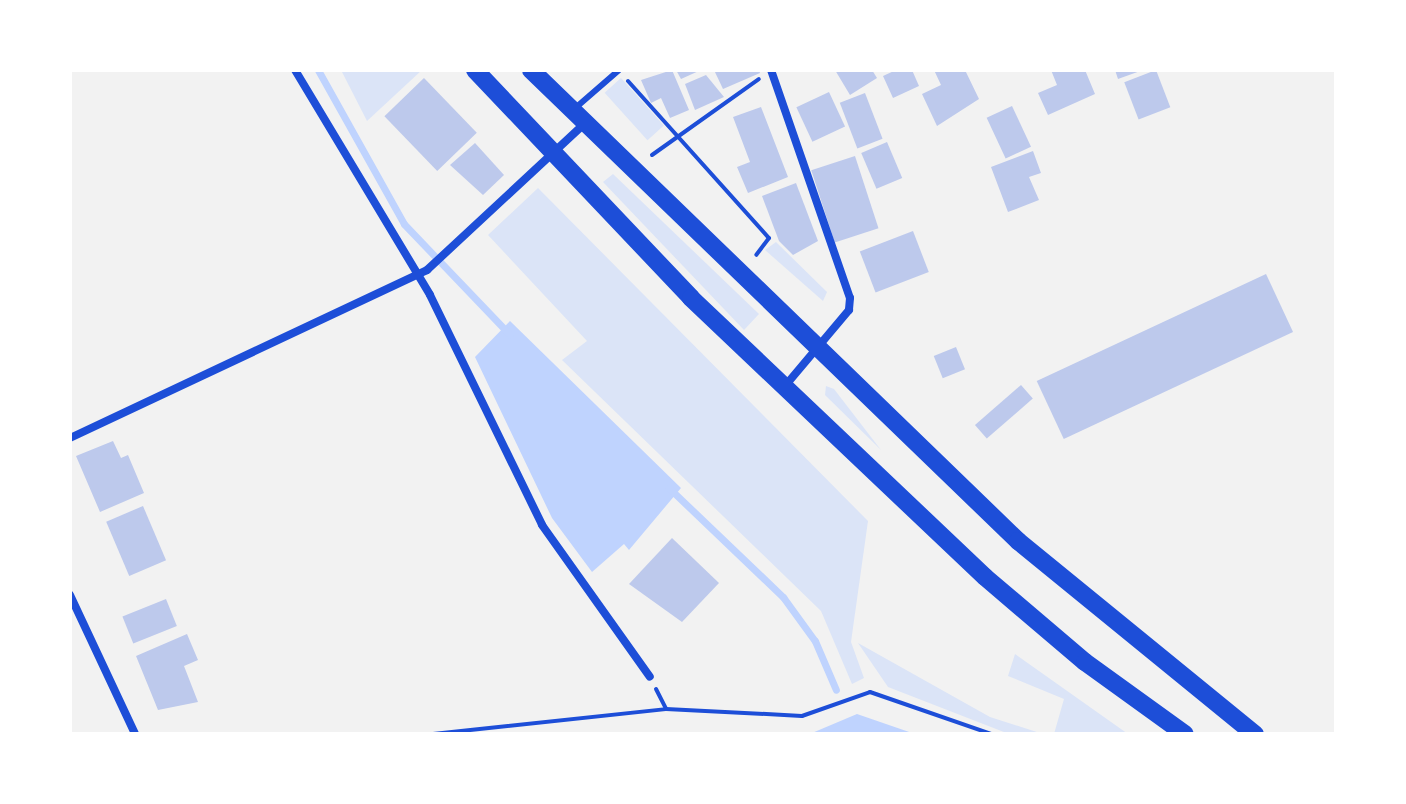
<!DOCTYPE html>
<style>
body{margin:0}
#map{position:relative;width:1406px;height:804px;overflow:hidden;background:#f2f2f2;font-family:"Sofia Sans Condensed",sans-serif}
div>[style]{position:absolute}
.green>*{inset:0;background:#dbe4f7;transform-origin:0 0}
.water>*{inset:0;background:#bfd3fe}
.stream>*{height:7px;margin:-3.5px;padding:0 3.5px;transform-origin:3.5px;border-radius:3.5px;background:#bfd3fe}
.building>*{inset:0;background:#bdc9ec;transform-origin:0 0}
.path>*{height:4px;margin:-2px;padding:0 2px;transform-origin:2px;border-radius:2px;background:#1d4ed8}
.service>*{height:6px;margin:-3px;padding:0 3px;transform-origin:3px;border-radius:3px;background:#1d4ed8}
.minor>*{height:8px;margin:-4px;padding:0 4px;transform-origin:4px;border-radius:4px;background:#1d4ed8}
.trunk>*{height:18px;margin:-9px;padding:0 9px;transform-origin:9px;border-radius:9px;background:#1d4ed8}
span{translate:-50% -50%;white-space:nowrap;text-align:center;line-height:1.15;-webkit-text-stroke:6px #fff;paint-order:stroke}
.frame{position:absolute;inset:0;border:72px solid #fff;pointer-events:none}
</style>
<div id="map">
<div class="green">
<div style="clip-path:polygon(341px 70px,422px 70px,367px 121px)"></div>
<div style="left:621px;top:78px;width:64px;height:22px;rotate:48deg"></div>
<div style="clip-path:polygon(613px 174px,759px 314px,744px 330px,603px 182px)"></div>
<div style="clip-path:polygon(538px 188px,868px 521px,851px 642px,864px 678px,852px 684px,821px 611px,562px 360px,587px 341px,488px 235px)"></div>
<div style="clip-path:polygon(776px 242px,827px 292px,823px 301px,765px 250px)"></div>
<div style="clip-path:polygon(826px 386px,834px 389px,881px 450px,825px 395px)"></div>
<div style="clip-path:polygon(858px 643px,990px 717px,1043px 734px,1009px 734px,888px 687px)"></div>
<div style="clip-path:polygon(1015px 654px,1128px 734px,1054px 734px,1064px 699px,1008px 676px)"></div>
</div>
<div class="water">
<div style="clip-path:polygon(510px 321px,681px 488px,629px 550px,624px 544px,592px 572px,552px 518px,475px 357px)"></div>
<div style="clip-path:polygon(857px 714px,915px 734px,778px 734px,812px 733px)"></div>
</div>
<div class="stream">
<div style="left:318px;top:70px;width:176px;rotate:60.8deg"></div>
<div style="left:404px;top:224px;width:153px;rotate:46.3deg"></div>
<div style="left:669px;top:488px;width:158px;rotate:43.7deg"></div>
<div style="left:783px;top:597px;width:54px;rotate:54deg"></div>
<div style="left:815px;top:641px;width:53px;rotate:66.8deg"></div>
</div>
<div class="building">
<div style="clip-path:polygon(672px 70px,689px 110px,670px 118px,661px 98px,651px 103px,641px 80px)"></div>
<div style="clip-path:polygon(676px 70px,701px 70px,681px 79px)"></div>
<div style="clip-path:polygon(714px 70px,759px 70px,760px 73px,723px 89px)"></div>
<div style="clip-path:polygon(835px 70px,872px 70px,877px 78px,850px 95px)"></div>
<div style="clip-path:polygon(896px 70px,912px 70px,919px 86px,893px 98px,883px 76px)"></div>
<div style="clip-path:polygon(934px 70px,965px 70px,979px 99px,937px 126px,922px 94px,941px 85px)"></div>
<div style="clip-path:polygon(1051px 70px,1085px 70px,1095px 94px,1048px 115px,1038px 93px,1057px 85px)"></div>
<div style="clip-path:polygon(1115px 70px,1143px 70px,1118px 79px)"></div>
<div style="left:1156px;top:70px;width:40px;height:34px;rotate:69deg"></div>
<div style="clip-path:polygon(706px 75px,724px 97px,695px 110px,685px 84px)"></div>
<div style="left:424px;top:78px;width:76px;height:55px;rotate:46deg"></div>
<div style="left:829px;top:92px;width:38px;height:36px;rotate:65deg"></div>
<div style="left:865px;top:93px;width:49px;height:27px;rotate:69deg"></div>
<div style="left:1012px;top:106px;width:45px;height:28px;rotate:65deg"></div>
<div style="clip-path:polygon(761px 107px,788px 177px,748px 193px,737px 167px,750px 162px,733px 117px)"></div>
<div style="left:887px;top:142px;width:39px;height:28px;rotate:67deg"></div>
<div style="clip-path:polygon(475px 143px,504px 175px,483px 195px,450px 165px)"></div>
<div style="clip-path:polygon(1033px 151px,1041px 173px,1029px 177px,1039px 200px,1008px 212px,991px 167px)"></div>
<div style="left:855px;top:156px;width:76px;height:46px;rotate:72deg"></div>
<div style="clip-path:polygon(796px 183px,818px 241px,793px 255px,779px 241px,762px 196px)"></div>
<div style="left:913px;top:231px;width:44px;height:57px;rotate:69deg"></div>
<div style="left:1266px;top:274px;width:64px;height:253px;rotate:65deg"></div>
<div style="left:956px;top:347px;width:24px;height:24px;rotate:68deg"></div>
<div style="left:1021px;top:385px;width:18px;height:61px;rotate:49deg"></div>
<div style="clip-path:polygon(113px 441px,121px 458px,128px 455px,144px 493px,100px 512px,76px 456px)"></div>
<div style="left:143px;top:506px;width:59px;height:40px;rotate:67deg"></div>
<div style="clip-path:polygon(672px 538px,719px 583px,682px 622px,629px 584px)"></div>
<div style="left:166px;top:599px;width:29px;height:47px;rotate:68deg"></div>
<div style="clip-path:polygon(187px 634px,198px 660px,184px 666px,198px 702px,158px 710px,136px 656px)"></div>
</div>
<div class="path">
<div style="left:628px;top:81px;width:211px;rotate:48.1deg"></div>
<div style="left:769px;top:238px;width:21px;rotate:127deg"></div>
<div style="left:652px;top:155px;width:131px;rotate:-35.4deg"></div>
<div style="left:656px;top:689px;width:22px;rotate:63deg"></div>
<div style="left:433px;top:734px;width:234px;rotate:-6.1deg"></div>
<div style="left:666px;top:709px;width:136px;rotate:2.9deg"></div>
<div style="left:802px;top:716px;width:72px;rotate:-19.4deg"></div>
<div style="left:870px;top:692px;width:128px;rotate:19.1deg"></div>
</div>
<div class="service">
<div style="left:573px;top:110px;width:61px;rotate:-41deg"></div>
</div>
<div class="minor">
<div style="left:295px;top:70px;width:262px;rotate:59deg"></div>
<div style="left:430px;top:295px;width:256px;rotate:64deg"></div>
<div style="left:542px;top:525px;width:186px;rotate:54.6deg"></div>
<div style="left:771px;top:70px;width:241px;rotate:70.9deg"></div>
<div style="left:850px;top:298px;width:12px;rotate:95deg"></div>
<div style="left:849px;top:310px;width:99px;rotate:130.1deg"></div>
<div style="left:70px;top:438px;width:395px;rotate:-25.2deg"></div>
<div style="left:427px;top:270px;width:213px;rotate:-42.9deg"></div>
<div style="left:70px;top:595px;width:153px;rotate:64.9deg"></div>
</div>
<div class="trunk">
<div style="left:475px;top:70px;width:314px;rotate:46.5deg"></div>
<div style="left:691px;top:298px;width:405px;rotate:43.5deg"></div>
<div style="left:985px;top:577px;width:131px;rotate:40.4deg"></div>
<div style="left:1085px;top:662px;width:123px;rotate:35.8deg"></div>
<div style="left:531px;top:70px;width:678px;rotate:44.04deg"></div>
<div style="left:1018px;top:541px;width:306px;rotate:39.2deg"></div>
</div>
<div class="frame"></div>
</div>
